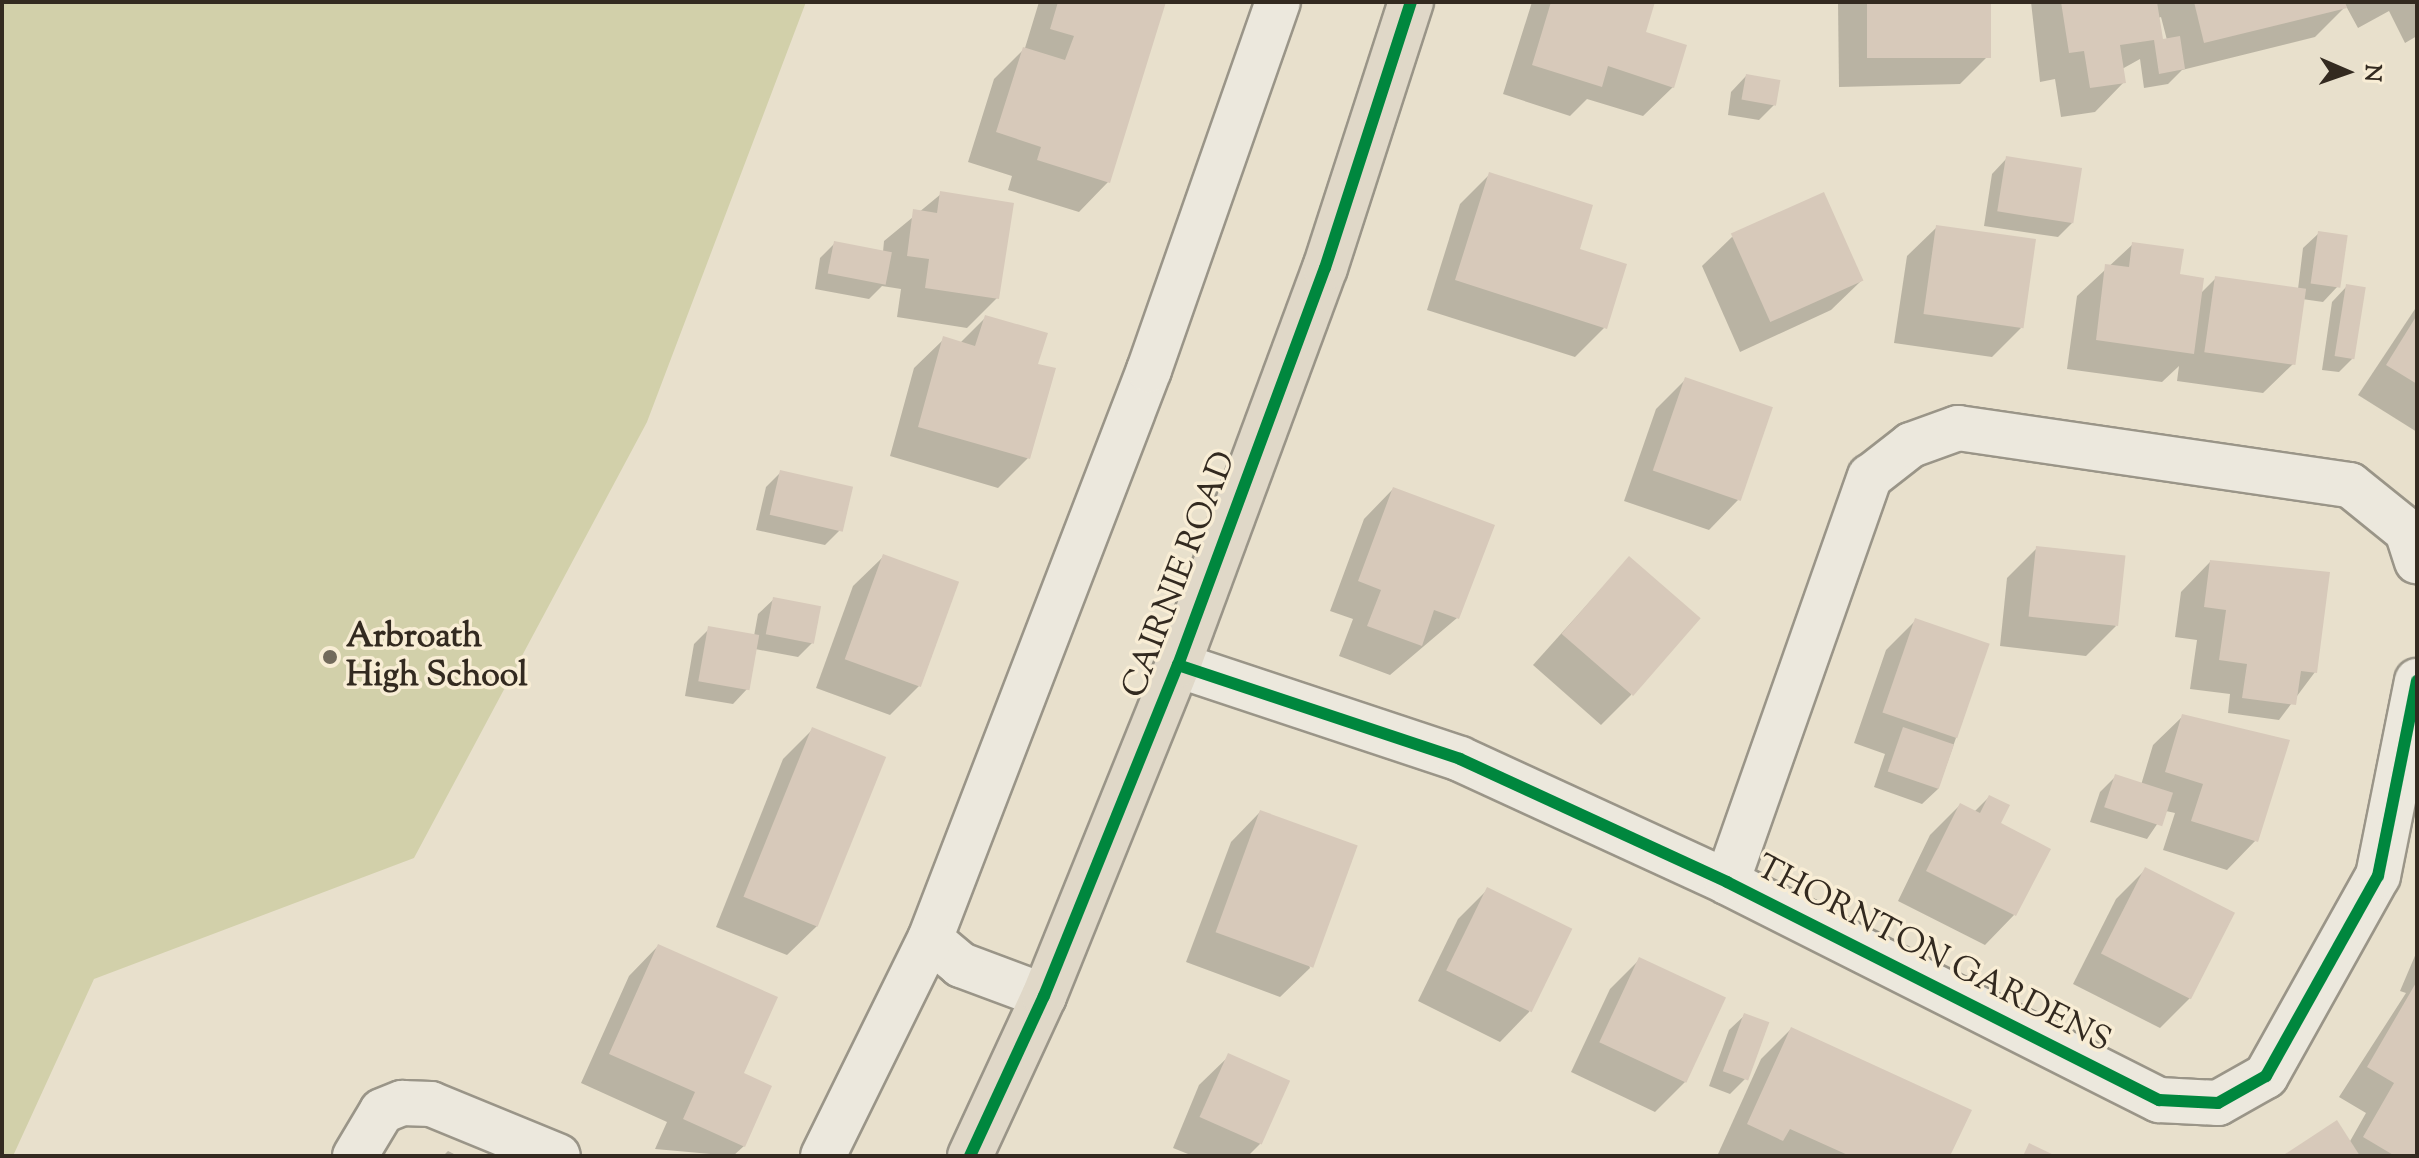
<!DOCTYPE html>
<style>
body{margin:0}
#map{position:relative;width:2419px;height:1158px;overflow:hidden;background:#e8e0cc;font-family:"Sorts Mill Goudy",serif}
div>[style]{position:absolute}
.green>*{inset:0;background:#d2d0aa}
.shadow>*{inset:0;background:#0003}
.building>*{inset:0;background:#d7c9ba;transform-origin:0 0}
.roads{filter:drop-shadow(2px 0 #9a9588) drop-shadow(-2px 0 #9a9588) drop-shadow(0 2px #9a9588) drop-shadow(0 -2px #9a9588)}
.minor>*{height:44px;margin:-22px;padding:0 22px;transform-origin:22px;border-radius:22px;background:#ece8dd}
.major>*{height:44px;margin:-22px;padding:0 22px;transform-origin:22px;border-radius:22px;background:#e0d8c8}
.cycleway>*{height:12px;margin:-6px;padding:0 6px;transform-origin:6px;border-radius:6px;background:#00873e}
.dots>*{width:22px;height:22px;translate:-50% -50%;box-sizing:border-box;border:4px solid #f8edd5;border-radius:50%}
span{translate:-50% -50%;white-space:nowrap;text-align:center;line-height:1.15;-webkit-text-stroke:7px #f8edd5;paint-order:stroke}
.street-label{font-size:34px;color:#332a20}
.poi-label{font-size:34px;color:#332a20;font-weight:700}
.left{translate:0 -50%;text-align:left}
.frame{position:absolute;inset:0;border:4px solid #332a20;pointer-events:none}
.north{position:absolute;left:2307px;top:32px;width:80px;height:80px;-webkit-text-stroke:6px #f8edd5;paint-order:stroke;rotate:92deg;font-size:22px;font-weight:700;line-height:32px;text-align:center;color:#332a20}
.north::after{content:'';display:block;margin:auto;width:28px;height:36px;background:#332a20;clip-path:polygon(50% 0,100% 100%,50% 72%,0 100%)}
</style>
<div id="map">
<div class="green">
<div style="clip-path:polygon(2px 2px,806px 2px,647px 422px,414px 858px,94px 979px,13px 1156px,2px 1156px)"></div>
</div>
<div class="shadow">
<div style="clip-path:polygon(1039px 2px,1164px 2px,1108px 182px,1079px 212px,1008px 190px,1012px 176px,968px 162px,994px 79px,1025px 48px)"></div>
<div style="clip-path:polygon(1532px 2px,1653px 2px,1644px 33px,1673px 87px,1643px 116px,1587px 99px,1570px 116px,1503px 94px)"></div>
<div style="clip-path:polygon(1838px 2px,1989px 2px,1990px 54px,1960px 84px,1839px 87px)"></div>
<div style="clip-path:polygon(evenodd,2031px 2px,2417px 2px,2417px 36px,2405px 43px,2389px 11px,2358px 28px,2346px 6px,2315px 37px,2182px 70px,2168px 84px,2144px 88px,2140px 59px,2122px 69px,2124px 82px,2095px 112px,2061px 117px,2055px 79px,2040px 82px,2031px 2px,2161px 17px,2167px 40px,2162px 41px,2158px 18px,2161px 17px)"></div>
<div style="clip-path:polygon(1746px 76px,1774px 105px,1759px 120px,1728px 115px,1731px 92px)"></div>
<div style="clip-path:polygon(2007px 158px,2073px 222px,2058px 237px,1984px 226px,1992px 174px)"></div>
<div style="clip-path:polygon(1490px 174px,1578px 250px,1605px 327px,1575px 357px,1427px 310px,1460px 204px)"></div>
<div style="clip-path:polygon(941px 194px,997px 298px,967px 328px,897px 317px,901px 289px,882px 286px,869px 299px,815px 289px,820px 258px,835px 243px,883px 252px,884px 241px)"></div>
<div style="clip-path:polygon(1937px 227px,2021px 328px,1992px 357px,1894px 343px,1907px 256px)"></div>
<div style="clip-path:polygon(2319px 233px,2338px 286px,2323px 302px,2302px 299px,2293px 364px,2263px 393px,2177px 381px,2179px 366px,2162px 382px,2067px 369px,2077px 296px,2133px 244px,2200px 294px,2216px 278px,2298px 289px,2303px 248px)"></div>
<div style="clip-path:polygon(1732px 237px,1861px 281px,1831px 310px,1740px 352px,1702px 266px)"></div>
<div style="clip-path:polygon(2347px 286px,2354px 357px,2339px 372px,2322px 370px,2332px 302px)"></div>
<div style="clip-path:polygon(2417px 306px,2417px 432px,2358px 395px)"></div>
<div style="clip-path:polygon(985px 318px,1036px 365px,1028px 458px,998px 488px,890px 456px,914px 368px,944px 339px,960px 343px)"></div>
<div style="clip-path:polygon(1686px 379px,1738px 500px,1709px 530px,1624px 501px,1656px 409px)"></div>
<div style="clip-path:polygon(781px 472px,840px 530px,825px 545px,756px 530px,766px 487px)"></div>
<div style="clip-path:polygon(1393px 489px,1457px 618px,1390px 675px,1339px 656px,1353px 619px,1330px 611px,1364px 519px)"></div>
<div style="clip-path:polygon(2037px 548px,2116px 626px,2086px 656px,2000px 646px,2007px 578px)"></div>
<div style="clip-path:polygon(883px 557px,920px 685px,890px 715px,816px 688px,853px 586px)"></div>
<div style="clip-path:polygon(1629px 558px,1631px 695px,1601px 725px,1533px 665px)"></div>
<div style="clip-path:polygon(2210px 562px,2315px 672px,2279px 720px,2228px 713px,2230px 694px,2190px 689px,2197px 640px,2175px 637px,2181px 592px)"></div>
<div style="clip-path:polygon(774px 599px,813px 642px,798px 657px,755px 649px,748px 688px,733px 704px,685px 696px,694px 644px,709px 629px,754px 636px,758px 614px)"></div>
<div style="clip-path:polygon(1916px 620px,1956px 738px,1938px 789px,1922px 804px,1874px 787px,1885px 754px,1854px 743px,1886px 650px)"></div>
<div style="clip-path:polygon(2183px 716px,2256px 840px,2227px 870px,2163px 850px,2175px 813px,2166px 811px,2147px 839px,2090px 822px,2100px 792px,2115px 777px,2141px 785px,2153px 745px)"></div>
<div style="clip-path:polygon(812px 730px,817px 926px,787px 955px,716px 927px,783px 759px)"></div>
<div style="clip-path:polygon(1989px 797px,2014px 915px,1985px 945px,1898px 901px,1930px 835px,1960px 805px,1974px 812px)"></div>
<div style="clip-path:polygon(1260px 812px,1310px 968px,1280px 997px,1186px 962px,1231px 842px)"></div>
<div style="clip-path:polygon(2145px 870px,2190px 998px,2160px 1028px,2073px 984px,2116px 899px)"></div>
<div style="clip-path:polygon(1488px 889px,1570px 930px,1529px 1012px,1500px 1042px,1418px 1001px,1458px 919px)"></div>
<div style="clip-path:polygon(658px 946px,741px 1074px,744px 1146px,733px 1156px,655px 1149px,667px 1122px,581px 1083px,629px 976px)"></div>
<div style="clip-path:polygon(2417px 951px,2417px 1156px,2286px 1156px,2349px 1143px,2366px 1113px,2339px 1097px,2406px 993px,2400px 991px)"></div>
<div style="clip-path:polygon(1639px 960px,1685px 1082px,1655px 1112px,1571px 1072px,1610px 989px)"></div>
<div style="clip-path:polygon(1745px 1015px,1745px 1079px,1730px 1094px,1709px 1086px,1729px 1030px)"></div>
<div style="clip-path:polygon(1791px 1029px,1948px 1156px,1718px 1154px,1761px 1059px)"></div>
<div style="clip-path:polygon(1229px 1056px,1261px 1143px,1248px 1156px,1193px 1156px,1173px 1148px,1199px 1085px)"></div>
<div style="clip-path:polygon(448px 1151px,458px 1156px,443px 1156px)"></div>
</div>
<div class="building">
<div style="clip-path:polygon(1058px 2px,1166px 2px,1110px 183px,1037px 160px,1041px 147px,996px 132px,1023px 47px,1065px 60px,1074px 36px,1050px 29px)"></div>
<div style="clip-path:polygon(1551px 2px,1655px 2px,1646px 32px,1687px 45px,1674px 88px,1608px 66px,1602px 87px,1532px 65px)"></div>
<div style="left:1867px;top:2px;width:124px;height:56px"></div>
<div style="clip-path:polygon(2061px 2px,2157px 2px,2163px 39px,2180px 36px,2185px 69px,2159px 74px,2154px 40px,2120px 45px,2126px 83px,2090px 88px,2084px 51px,2069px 53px)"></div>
<div style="clip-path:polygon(2194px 2px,2345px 2px,2347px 8px,2204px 43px)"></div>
<div style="left:1746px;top:74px;width:35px;height:26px;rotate:10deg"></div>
<div style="left:2006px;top:156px;width:77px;height:56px;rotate:9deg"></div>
<div style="clip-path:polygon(1489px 172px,1593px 205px,1580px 249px,1627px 264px,1607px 329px,1455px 280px)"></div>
<div style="clip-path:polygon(940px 191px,1014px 203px,999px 299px,925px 288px,929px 259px,907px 256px,913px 209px,937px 213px)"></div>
<div style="left:1824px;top:192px;width:97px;height:102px;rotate:66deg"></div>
<div style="left:1936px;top:225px;width:101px;height:90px;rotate:8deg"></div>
<div style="left:2318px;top:231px;width:30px;height:53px;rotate:8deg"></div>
<div style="left:834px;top:241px;width:59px;height:33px;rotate:11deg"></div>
<div style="clip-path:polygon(2132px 242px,2184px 249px,2180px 274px,2204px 278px,2194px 354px,2096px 340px,2105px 264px,2129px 267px)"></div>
<div style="left:2215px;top:276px;width:92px;height:77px;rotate:8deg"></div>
<div style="left:2346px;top:284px;width:20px;height:73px;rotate:9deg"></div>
<div style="clip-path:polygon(985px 315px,1048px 333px,1038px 364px,1056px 368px,1030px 459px,918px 427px,943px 336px,975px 346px)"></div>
<div style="clip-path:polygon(2417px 315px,2417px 384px,2386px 365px)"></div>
<div style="left:1685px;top:377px;width:93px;height:99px;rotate:19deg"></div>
<div style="left:780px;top:470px;width:75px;height:46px;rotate:13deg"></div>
<div style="clip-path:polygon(1393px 487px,1495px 525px,1459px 619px,1434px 610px,1422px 646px,1367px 626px,1381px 590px,1358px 581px)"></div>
<div style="left:2036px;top:546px;width:90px;height:71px;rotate:6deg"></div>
<div style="left:883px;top:554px;width:81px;height:112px;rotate:20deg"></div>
<div style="left:1629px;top:556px;width:95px;height:103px;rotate:41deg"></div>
<div style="clip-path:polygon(2210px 560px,2330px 572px,2317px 673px,2301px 671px,2296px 705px,2242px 698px,2247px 664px,2219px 660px,2226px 610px,2204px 607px)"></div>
<div style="left:773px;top:597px;width:49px;height:38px;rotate:11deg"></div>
<div style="left:1915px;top:618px;width:79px;height:100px;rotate:19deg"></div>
<div style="left:708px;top:626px;width:52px;height:56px;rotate:10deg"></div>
<div style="clip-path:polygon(2182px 714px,2290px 740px,2258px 842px,2191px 821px,2203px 784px,2165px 772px)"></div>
<div style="left:812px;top:727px;width:80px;height:183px;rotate:22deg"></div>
<div style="left:1903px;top:727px;width:54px;height:47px;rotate:19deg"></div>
<div style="left:2115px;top:774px;width:61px;height:35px;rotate:18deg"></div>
<div style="clip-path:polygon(1989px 795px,2010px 805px,2001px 823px,2051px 849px,2016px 916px,1926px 871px,1960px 803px,1980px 813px)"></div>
<div style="left:1260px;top:810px;width:104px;height:130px;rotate:20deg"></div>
<div style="left:2145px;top:867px;width:101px;height:97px;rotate:27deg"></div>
<div style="left:1487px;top:887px;width:95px;height:93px;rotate:26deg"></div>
<div style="clip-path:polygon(658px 944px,778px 997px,744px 1073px,772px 1086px,745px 1147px,683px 1119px,695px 1092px,609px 1054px)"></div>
<div style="left:1639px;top:957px;width:96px;height:94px;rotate:25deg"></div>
<div style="clip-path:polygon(2417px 981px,2417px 1156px,2395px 1156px,2363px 1137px,2394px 1083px,2367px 1067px)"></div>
<div style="left:1744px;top:1013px;width:27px;height:62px;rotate:20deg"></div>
<div style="clip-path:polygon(1791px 1027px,1972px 1110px,1950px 1156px,1850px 1156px,1790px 1129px,1783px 1141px,1747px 1124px)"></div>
<div style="left:1228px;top:1053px;width:68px;height:70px;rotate:24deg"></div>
<div style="clip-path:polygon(2337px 1120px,2360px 1156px,2282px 1156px)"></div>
<div style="clip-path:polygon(2029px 1143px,2056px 1156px,2023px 1156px)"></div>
</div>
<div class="roads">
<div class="minor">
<div style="left:1178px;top:665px;width:297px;rotate:18.4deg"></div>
<div style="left:1460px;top:759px;width:294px;rotate:24.7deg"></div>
<div style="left:1727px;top:882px;width:484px;rotate:26.8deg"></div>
<div style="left:2159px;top:1100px;width:59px;rotate:2.9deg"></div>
<div style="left:2218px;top:1103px;width:55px;rotate:-29.4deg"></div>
<div style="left:2266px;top:1076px;width:229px;rotate:-60.8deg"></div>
<div style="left:2378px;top:876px;width:199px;rotate:-78.7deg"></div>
<div style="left:1727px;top:882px;width:430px;rotate:-70.6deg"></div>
<div style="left:1870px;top:477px;width:52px;rotate:-38deg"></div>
<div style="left:1911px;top:445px;width:50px;rotate:-19.9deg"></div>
<div style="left:1958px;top:428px;width:396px;rotate:8.3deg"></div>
<div style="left:2350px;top:485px;width:73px;rotate:38.9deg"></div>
<div style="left:2407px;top:531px;width:32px;rotate:72deg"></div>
<div style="left:1044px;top:996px;width:89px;rotate:-159.5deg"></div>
<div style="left:961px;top:965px;width:40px;rotate:-140deg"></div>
<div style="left:930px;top:939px;width:610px;rotate:-68.95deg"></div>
<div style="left:1149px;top:370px;width:390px;rotate:-70.7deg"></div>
<div style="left:355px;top:1156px;width:52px;rotate:-59deg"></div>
<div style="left:382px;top:1111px;width:22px;rotate:-22deg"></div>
<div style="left:402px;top:1103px;width:29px;rotate:2deg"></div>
<div style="left:431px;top:1104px;width:137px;rotate:22.3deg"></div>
<div style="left:823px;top:1156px;width:242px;rotate:-63.8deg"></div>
</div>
<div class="major">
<div style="left:970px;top:1156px;width:176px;rotate:-65.2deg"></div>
<div style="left:1044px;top:996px;width:357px;rotate:-68deg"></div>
<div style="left:1178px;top:665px;width:423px;rotate:-69.7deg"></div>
<div style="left:1325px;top:268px;width:280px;rotate:-72.1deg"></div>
</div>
</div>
<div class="cycleway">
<div style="left:1178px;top:665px;width:297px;rotate:18.4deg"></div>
<div style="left:1460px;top:759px;width:294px;rotate:24.7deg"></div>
<div style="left:1727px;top:882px;width:484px;rotate:26.8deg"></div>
<div style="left:2159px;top:1100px;width:59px;rotate:2.9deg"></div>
<div style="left:2218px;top:1103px;width:55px;rotate:-29.4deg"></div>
<div style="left:2266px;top:1076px;width:229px;rotate:-60.8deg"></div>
<div style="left:2378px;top:876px;width:199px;rotate:-78.7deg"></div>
<div style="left:970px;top:1156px;width:176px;rotate:-65.2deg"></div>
<div style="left:1044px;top:996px;width:357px;rotate:-68deg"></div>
<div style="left:1178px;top:665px;width:423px;rotate:-69.7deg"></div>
<div style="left:1325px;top:268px;width:280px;rotate:-72.1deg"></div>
</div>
<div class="dots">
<div style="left:330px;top:657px;background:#726a5c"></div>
</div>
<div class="street-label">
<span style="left:1180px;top:575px;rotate:-69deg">CAIRNIE ROAD</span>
<span style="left:1933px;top:955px;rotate:27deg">THORNTON GARDENS</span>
</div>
<div class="poi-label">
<span class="left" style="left:346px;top:657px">Arbroath<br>High School</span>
</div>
<div class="frame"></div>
<div class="north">N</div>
</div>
